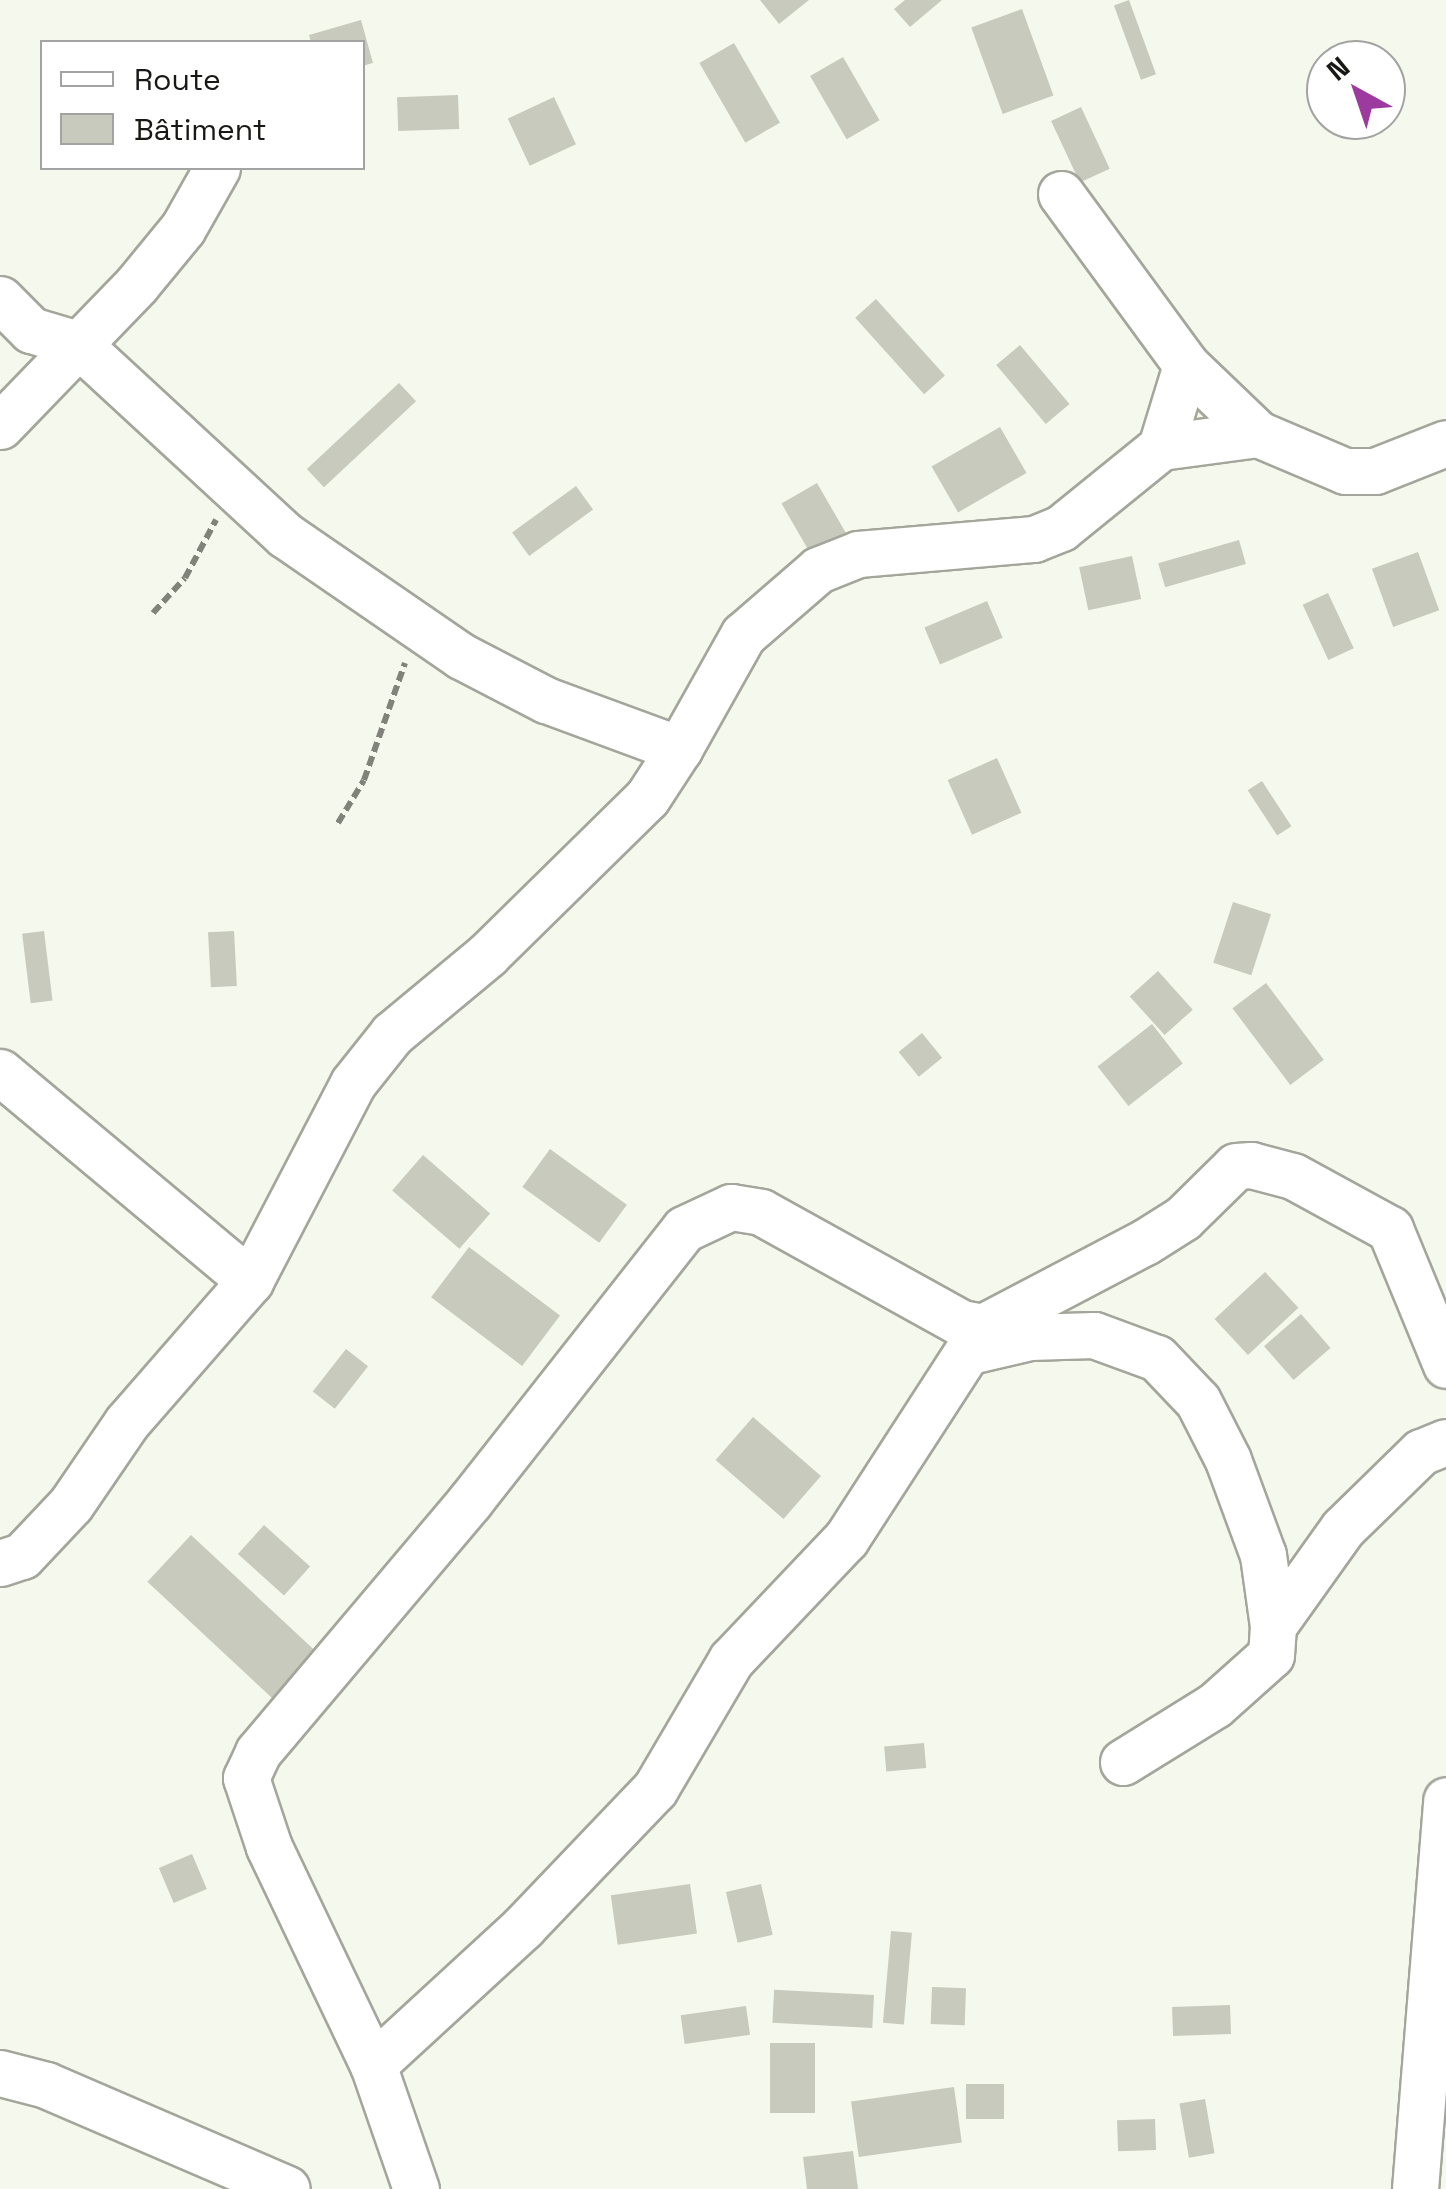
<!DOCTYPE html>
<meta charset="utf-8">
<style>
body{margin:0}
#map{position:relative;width:1446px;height:2189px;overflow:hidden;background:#f5f8ec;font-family:"Space Grotesk",sans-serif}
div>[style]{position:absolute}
.building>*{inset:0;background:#c8cabe;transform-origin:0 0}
.path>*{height:6px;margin-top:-3px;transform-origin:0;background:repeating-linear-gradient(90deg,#81837b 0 10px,transparent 0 15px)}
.roads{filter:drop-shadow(2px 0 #a4a69b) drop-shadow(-2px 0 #a4a69b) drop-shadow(0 2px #a4a69b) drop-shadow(0 -2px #a4a69b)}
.minor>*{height:45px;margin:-22.5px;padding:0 22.5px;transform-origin:22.5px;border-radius:22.5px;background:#fff}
span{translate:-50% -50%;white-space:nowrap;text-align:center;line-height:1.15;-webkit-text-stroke:9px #fff;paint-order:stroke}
.legend{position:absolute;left:40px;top:40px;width:325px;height:130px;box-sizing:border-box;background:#fff;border:2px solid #a3a3a1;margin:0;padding:12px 18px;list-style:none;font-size:30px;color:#181914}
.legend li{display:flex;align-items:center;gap:20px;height:50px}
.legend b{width:50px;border:2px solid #a3a3a1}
.north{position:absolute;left:1306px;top:40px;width:100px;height:100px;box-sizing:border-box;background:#fff;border:2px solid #a3a3a1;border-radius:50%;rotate:320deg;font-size:28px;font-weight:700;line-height:40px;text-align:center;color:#181914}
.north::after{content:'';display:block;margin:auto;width:35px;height:45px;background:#9d3aa0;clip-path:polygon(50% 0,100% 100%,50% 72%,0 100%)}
</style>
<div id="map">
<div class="building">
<div style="clip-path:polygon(760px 0,809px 0,779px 24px)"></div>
<div style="clip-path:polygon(905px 0,942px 0,910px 27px,894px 9px)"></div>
<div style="left:1129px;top:0;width:79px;height:16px;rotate:70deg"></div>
<div style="left:1022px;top:9px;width:92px;height:54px;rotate:70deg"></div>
<div style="clip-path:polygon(361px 20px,373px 63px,362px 66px,362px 42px,311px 42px,309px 35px)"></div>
<div style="left:734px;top:43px;width:92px;height:40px;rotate:60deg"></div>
<div style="left:843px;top:57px;width:73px;height:38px;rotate:60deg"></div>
<div style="left:458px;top:95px;width:34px;height:61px;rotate:88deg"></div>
<div style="left:554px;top:97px;width:52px;height:51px;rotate:65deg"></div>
<div style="left:1081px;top:107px;width:68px;height:33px;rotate:65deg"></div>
<div style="left:876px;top:299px;width:103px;height:28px;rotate:48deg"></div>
<div style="left:1020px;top:345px;width:77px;height:31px;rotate:50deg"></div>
<div style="left:399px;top:383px;width:25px;height:126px;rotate:47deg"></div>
<div style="left:1000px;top:427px;width:53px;height:79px;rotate:60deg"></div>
<div style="left:817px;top:483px;width:59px;height:41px;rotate:60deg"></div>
<div style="left:576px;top:486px;width:29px;height:79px;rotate:54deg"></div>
<div style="left:1239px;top:540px;width:25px;height:84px;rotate:74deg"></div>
<div style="left:1418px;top:552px;width:62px;height:49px;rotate:70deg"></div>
<div style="left:1132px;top:556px;width:44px;height:54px;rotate:78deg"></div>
<div style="left:1328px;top:593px;width:61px;height:28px;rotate:65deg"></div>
<div style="left:987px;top:601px;width:40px;height:68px;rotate:67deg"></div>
<div style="left:997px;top:758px;width:60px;height:54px;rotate:66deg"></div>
<div style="left:1262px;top:781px;width:54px;height:17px;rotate:57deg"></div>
<div style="left:1233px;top:902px;width:40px;height:64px;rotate:18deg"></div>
<div style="left:44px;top:931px;width:70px;height:22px;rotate:83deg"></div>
<div style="left:234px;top:931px;width:55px;height:26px;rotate:87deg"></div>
<div style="left:1158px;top:971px;width:52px;height:38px;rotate:48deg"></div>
<div style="left:1266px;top:983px;width:96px;height:42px;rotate:53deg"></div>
<div style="left:1152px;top:1024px;width:50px;height:69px;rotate:52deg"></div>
<div style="left:922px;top:1033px;width:32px;height:30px;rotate:51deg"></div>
<div style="left:550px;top:1149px;width:95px;height:47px;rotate:36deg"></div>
<div style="left:423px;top:1155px;width:89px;height:47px;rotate:41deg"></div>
<div style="left:469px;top:1247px;width:114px;height:63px;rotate:37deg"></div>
<div style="left:1265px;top:1272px;width:49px;height:69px;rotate:47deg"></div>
<div style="left:1301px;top:1314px;width:45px;height:49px;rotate:49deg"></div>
<div style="left:346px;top:1349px;width:28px;height:54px;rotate:38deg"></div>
<div style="left:753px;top:1417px;width:90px;height:57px;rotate:41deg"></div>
<div style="left:264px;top:1525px;width:62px;height:39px;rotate:42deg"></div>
<div style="left:191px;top:1535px;width:198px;height:64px;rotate:43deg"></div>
<div style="left:924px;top:1743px;width:25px;height:40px;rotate:85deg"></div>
<div style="left:192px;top:1854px;width:38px;height:36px;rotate:67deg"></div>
<div style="left:690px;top:1884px;width:50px;height:80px;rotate:82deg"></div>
<div style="left:761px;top:1884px;width:52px;height:36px;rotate:77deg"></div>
<div style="left:891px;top:1931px;width:21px;height:92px;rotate:5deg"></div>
<div style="left:932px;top:1987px;width:34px;height:37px;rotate:2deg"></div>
<div style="left:874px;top:1995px;width:33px;height:100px;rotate:93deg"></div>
<div style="left:1230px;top:2005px;width:29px;height:58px;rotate:88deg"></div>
<div style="left:746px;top:2006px;width:29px;height:66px;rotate:82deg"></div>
<div style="left:770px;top:2043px;width:45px;height:70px"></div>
<div style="left:966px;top:2084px;width:38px;height:35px"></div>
<div style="left:954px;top:2087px;width:56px;height:104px;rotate:82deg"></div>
<div style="left:1205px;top:2099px;width:55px;height:26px;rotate:80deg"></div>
<div style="left:1155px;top:2119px;width:31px;height:38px;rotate:88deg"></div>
<div style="clip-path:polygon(853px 2151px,858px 2189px,807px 2189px,803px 2157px)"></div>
</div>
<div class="path">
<div style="left:153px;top:613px;width:47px;rotate:-47.6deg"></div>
<div style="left:185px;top:578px;width:66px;rotate:-61.9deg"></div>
<div style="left:338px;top:823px;width:50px;rotate:-58.8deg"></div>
<div style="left:364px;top:780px;width:124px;rotate:-70.7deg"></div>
</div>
<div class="roads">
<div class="minor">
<div style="left:1061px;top:194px;width:212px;rotate:53.8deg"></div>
<div style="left:1186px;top:365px;width:86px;rotate:107deg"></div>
<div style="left:0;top:299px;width:44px;rotate:45deg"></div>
<div style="left:31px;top:330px;width:49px;rotate:16.6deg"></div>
<div style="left:78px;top:344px;width:282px;rotate:42.7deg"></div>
<div style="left:285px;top:535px;width:214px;rotate:34.5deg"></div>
<div style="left:461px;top:656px;width:96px;rotate:27.4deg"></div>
<div style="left:546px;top:700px;width:142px;rotate:20.2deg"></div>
<div style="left:679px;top:749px;width:131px;rotate:-60.7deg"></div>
<div style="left:743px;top:635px;width:99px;rotate:-40.9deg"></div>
<div style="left:818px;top:570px;width:43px;rotate:-21.8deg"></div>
<div style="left:858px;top:554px;width:177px;rotate:-4.9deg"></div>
<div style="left:1034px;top:539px;width:29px;rotate:-22deg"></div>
<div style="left:1061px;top:528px;width:129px;rotate:-39deg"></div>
<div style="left:1161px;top:447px;width:98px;rotate:-7.6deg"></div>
<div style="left:1258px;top:434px;width:95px;rotate:23deg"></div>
<div style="left:1345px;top:471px;width:30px"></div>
<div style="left:1375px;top:471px;width:76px;rotate:-21.5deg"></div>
<div style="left:1186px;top:365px;width:100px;rotate:43.8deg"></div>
<div style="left:0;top:426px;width:197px;rotate:-46deg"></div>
<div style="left:137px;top:284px;width:72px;rotate:-50.6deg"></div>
<div style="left:183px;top:228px;width:69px;rotate:-60.5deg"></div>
<div style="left:0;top:1072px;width:326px;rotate:39.9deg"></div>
<div style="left:974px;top:1350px;width:57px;rotate:-13.1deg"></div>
<div style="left:1030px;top:1337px;width:64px;rotate:-1.8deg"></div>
<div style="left:1094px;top:1335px;width:67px;rotate:20.1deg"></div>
<div style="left:1157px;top:1358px;width:59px;rotate:46.4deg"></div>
<div style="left:1198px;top:1401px;width:66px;rotate:63deg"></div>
<div style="left:1228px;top:1460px;width:101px;rotate:69.8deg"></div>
<div style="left:1263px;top:1555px;width:72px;rotate:82deg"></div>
<div style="left:0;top:1563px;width:23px;rotate:-18deg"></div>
<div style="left:22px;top:1556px;width:71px;rotate:-46.7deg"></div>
<div style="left:71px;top:1504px;width:99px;rotate:-55.7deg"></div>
<div style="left:127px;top:1422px;width:187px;rotate:-48.9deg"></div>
<div style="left:250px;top:1281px;width:223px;rotate:-62.5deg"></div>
<div style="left:353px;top:1083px;width:63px;rotate:-51.5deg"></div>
<div style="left:392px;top:1034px;width:124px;rotate:-39.7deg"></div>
<div style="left:487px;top:955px;width:224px;rotate:-44.5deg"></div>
<div style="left:647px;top:798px;width:59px;rotate:-56.9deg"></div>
<div style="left:1123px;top:1762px;width:108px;rotate:-31.8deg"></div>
<div style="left:1215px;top:1705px;width:75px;rotate:-41.8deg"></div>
<div style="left:1271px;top:1655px;width:29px;rotate:-86deg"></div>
<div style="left:1273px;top:1626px;width:120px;rotate:-54.5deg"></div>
<div style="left:1343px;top:1528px;width:109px;rotate:-44.3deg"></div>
<div style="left:1421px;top:1452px;width:27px;rotate:-22deg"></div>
<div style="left:373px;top:2065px;width:204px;rotate:-42.6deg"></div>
<div style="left:523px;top:1927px;width:191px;rotate:-46.3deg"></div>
<div style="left:655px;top:1789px;width:150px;rotate:-59.5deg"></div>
<div style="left:731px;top:1660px;width:167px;rotate:-46.5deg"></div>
<div style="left:846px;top:1539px;width:252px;rotate:-57.1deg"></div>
<div style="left:0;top:2073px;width:48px;rotate:14.6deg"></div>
<div style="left:46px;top:2085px;width:262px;rotate:23.3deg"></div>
<div style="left:416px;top:2189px;width:131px;rotate:-109.1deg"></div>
<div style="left:373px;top:2065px;width:242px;rotate:-115.5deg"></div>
<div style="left:269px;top:1847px;width:73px;rotate:-108.4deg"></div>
<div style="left:246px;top:1778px;width:29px;rotate:-65deg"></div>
<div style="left:258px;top:1752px;width:329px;rotate:-49.8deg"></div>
<div style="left:470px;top:1501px;width:346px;rotate:-51.8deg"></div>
<div style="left:684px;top:1229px;width:52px;rotate:-25.1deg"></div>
<div style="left:731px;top:1207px;width:30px;rotate:9deg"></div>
<div style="left:761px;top:1212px;width:229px;rotate:29deg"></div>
<div style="left:961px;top:1323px;width:22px;rotate:10deg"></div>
<div style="left:983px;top:1327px;width:183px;rotate:-27.7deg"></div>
<div style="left:1145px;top:1242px;width:45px;rotate:-32.3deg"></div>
<div style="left:1183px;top:1218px;width:74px;rotate:-44.5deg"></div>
<div style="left:1236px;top:1166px;width:15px;rotate:-4deg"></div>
<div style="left:1251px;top:1165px;width:43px;rotate:14.7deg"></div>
<div style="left:1293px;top:1176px;width:111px;rotate:28.7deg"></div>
<div style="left:1390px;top:1229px;width:147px;rotate:67.6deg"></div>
<div style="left:1415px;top:2189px;width:390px;rotate:-85.4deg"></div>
</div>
</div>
<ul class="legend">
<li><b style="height:12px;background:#fff"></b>Route</li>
<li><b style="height:28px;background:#c8cabe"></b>Bâtiment</li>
</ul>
<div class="north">N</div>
</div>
